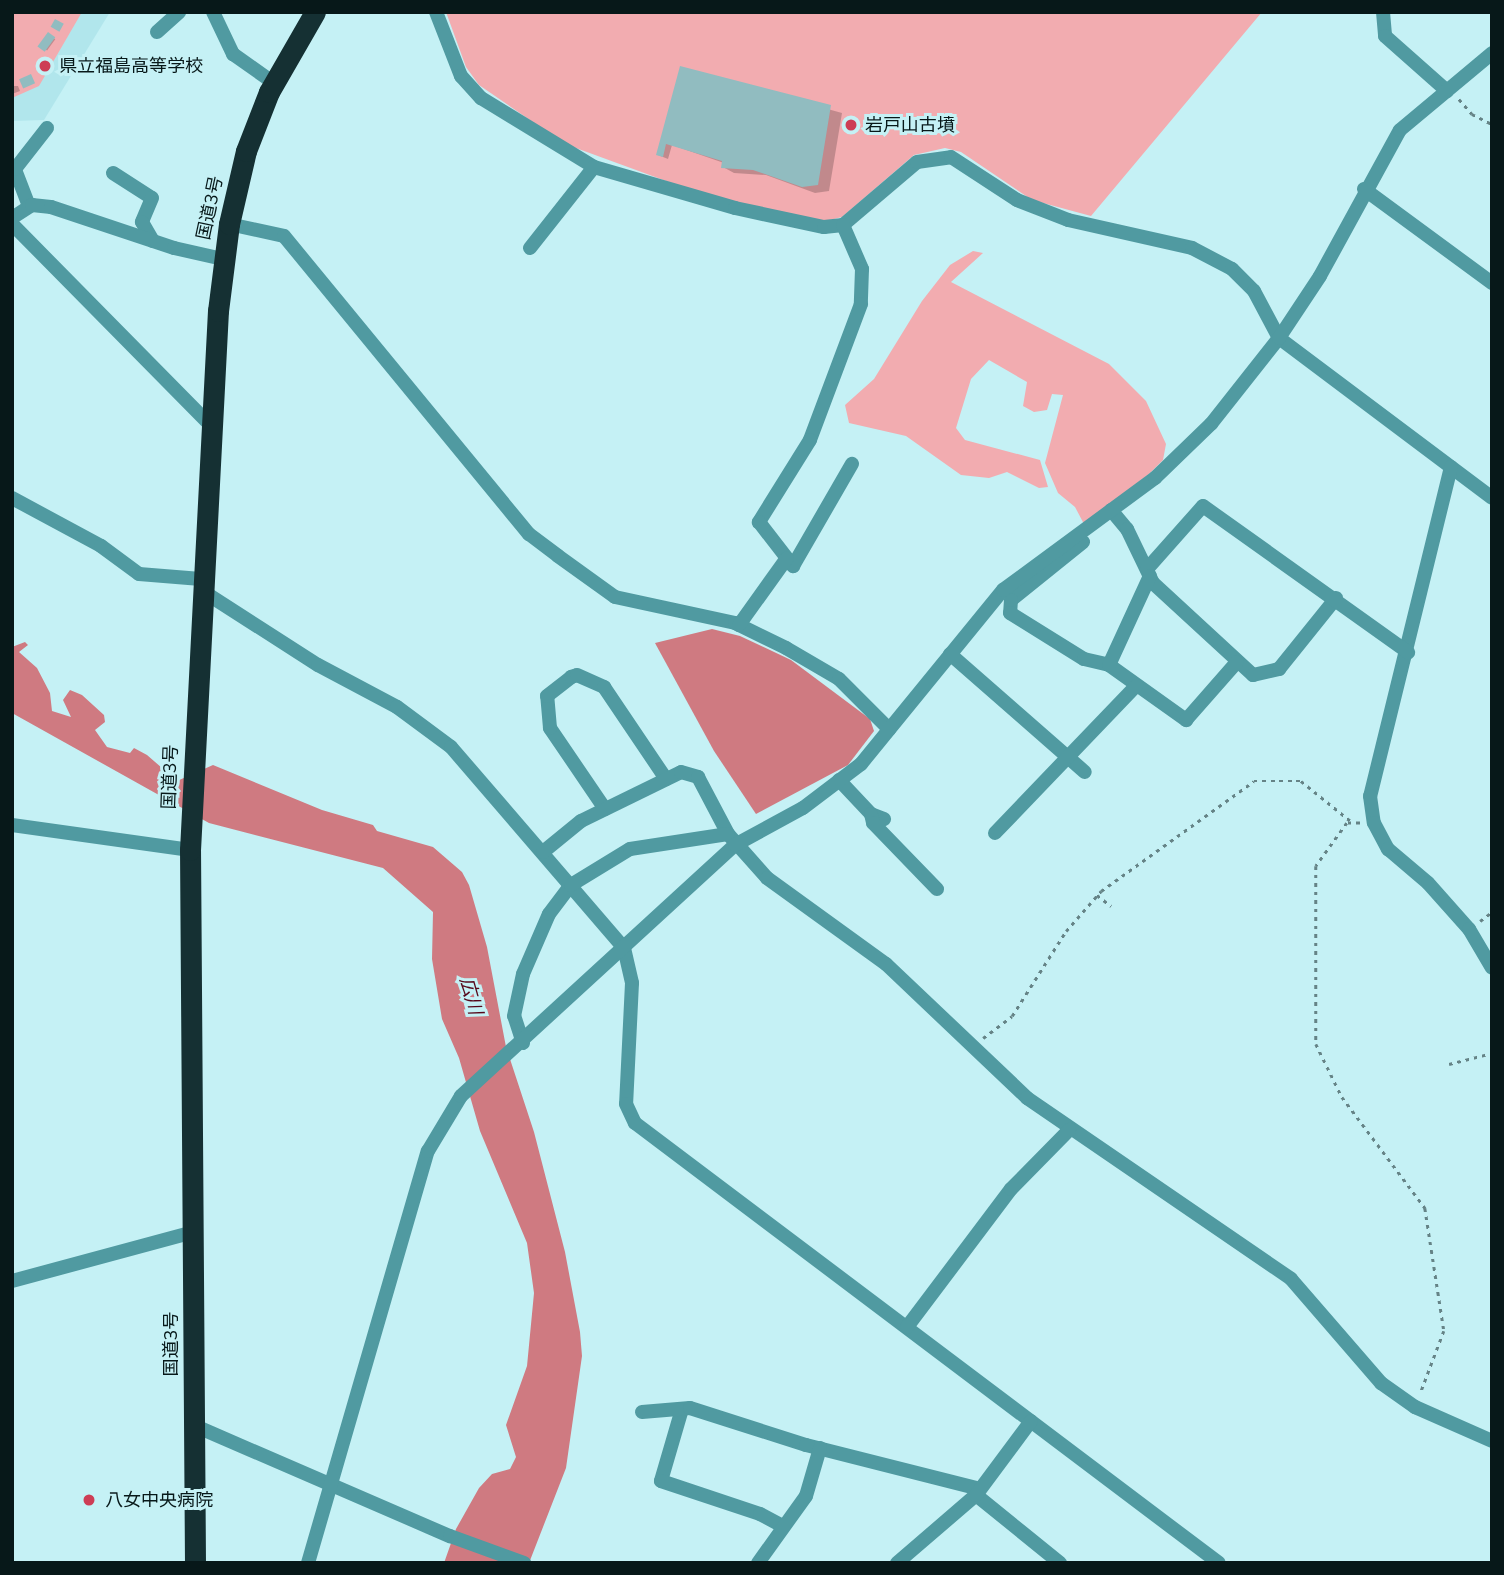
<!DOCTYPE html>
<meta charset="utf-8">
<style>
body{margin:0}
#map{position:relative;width:1504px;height:1575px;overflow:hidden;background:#c5f1f5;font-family:"Nunito Sans","Noto Sans JP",sans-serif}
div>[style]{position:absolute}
.built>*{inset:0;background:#b1e6ec}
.green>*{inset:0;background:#f2acb0}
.water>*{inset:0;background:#cf7a81}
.shadow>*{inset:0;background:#0003;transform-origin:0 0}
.building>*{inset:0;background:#91bcc0;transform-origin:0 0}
.path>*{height:2.5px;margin-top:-1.25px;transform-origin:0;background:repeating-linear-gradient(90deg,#658386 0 3.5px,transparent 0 8.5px)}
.minor>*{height:14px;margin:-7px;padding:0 7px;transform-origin:7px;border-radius:7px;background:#509aa1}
.highway>*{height:21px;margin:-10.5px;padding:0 10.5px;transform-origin:10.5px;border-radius:10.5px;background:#153033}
.dots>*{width:19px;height:19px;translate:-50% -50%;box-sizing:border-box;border:4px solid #c5f1f5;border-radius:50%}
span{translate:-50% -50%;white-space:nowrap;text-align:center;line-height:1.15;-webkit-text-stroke:6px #c5f1f5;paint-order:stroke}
.poi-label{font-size:18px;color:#071819}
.left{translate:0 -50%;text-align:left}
.street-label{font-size:18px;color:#071819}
.water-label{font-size:19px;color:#56081a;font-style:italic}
.frame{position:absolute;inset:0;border:14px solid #071819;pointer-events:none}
</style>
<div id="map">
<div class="built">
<div style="clip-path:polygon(12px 12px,110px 12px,44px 120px,12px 121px)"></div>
</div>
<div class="green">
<div style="clip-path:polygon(12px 12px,82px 12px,39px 86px,12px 98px)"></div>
<div style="clip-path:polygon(446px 12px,1262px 12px,1091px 216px,1032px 200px,961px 152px,945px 148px,914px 155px,842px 217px,826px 221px,763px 210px,677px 185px,565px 144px,479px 85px,466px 67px)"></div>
<div style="clip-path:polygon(973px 251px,983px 253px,951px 282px,1109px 364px,1146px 401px,1166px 444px,1163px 460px,1149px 474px,1084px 524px,1075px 507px,1058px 493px,1045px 463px,1063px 395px,1052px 394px,1047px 410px,1034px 412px,1023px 406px,1027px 382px,989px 360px,971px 379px,956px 428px,965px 440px,1040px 460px,1048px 487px,1039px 488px,1007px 472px,989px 478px,961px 475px,906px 436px,849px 423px,845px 405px,874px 379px,922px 301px,950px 265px)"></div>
</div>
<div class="water">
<div style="clip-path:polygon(712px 629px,740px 636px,791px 660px,870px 719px,874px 731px,848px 765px,756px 814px,714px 751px,655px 643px)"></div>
<div style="clip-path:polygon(25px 642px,28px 645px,19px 652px,37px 668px,50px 693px,52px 711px,71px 717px,63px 700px,70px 690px,82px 695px,104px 715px,105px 722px,95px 730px,107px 747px,130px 753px,134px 748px,147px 755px,177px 781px,213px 765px,322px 810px,373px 825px,377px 831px,433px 847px,462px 872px,469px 885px,487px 947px,506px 1047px,534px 1132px,565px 1252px,580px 1332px,582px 1356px,566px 1468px,529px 1563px,444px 1563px,456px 1529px,479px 1488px,492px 1474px,510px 1469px,516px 1457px,506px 1425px,527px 1366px,534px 1293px,527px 1243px,480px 1131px,459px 1058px,442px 1019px,432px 959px,433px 912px,383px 868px,209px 823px,12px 713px,12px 647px)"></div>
</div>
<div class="shadow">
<div style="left:48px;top:34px;width:9px;height:14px;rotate:36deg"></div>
<div style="clip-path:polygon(681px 68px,842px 113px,829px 191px,815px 193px,766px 175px,734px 173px,723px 167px,724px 163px,672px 145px,668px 159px,658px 155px)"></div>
<div style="clip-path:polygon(12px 86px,18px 86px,20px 91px,12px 94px)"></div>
</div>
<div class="building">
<div style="left:55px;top:19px;width:10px;height:9px;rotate:29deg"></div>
<div style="left:48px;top:32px;width:9px;height:18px;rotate:36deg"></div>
<div style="clip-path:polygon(680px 66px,831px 105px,818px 185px,802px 187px,753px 170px,721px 168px,722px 161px,666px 144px,663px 157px,656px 155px)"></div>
<div style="left:31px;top:74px;width:10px;height:13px;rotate:66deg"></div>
</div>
<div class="path">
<div style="left:1459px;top:99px;width:20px;rotate:49deg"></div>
<div style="left:1472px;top:114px;width:22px;rotate:27deg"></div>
<div style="left:1360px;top:823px;width:13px;rotate:180deg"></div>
<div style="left:1347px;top:823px;width:53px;rotate:125.8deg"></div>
<div style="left:1316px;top:866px;width:178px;rotate:90deg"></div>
<div style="left:1316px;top:1044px;width:59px;rotate:63.9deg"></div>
<div style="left:1342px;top:1097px;width:139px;rotate:53.2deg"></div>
<div style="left:1425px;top:1208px;width:124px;rotate:81.2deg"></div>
<div style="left:1444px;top:1331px;width:65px;rotate:110.7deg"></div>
<div style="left:1097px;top:895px;width:18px;rotate:38deg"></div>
<div style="left:1480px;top:921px;width:15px;rotate:-37deg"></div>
<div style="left:983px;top:1038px;width:36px;rotate:-37deg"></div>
<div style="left:1012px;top:1016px;width:101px;rotate:-57.6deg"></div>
<div style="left:1066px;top:931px;width:53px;rotate:-48.8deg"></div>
<div style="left:1101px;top:891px;width:188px;rotate:-35.7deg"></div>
<div style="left:1254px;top:781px;width:47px"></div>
<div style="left:1301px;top:781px;width:67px;rotate:38.9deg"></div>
<div style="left:1449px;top:1064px;width:44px;rotate:-14.3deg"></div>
</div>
<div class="minor">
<div style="left:213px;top:12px;width:47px;rotate:64.5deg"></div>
<div style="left:233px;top:54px;width:50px;rotate:35.3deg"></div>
<div style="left:436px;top:12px;width:69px;rotate:68.7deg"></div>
<div style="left:461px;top:76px;width:30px;rotate:48deg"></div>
<div style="left:481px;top:98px;width:132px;rotate:31.4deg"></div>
<div style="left:594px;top:167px;width:147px;rotate:16.2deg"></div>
<div style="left:735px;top:208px;width:91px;rotate:12.1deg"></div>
<div style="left:824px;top:227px;width:19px;rotate:-6deg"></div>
<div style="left:843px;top:225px;width:97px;rotate:-40.4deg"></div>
<div style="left:917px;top:162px;width:34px;rotate:-8deg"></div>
<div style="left:951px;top:157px;width:79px;rotate:33.1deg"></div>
<div style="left:1017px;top:200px;width:55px;rotate:21.4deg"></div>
<div style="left:1068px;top:220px;width:127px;rotate:12.7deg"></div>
<div style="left:1192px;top:248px;width:45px;rotate:27.7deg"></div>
<div style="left:1232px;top:269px;width:31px;rotate:45deg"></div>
<div style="left:1254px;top:291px;width:53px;rotate:62deg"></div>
<div style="left:1279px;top:338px;width:266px;rotate:36.9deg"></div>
<div style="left:1383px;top:12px;width:24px;rotate:85deg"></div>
<div style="left:1385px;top:36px;width:83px;rotate:41.6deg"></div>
<div style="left:157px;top:32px;width:30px;rotate:-42deg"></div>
<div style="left:113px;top:173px;width:46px;rotate:32.7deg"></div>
<div style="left:152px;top:198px;width:26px;rotate:113deg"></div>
<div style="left:142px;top:222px;width:22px;rotate:60deg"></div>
<div style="left:1364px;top:189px;width:159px;rotate:36.3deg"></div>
<div style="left:29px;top:206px;width:40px;rotate:-111deg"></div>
<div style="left:15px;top:169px;width:52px;rotate:-52deg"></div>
<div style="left:12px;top:218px;width:24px;rotate:-33deg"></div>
<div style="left:32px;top:205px;width:19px;rotate:6deg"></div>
<div style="left:51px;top:207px;width:130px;rotate:18.4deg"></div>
<div style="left:174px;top:248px;width:50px;rotate:12.7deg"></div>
<div style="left:12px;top:224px;width:285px;rotate:45.4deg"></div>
<div style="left:229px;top:224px;width:56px;rotate:12.3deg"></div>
<div style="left:284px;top:236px;width:386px;rotate:50.6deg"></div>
<div style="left:529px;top:534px;width:36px;rotate:37deg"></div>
<div style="left:558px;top:556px;width:70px;rotate:35.7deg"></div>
<div style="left:615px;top:597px;width:123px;rotate:12.2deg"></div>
<div style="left:735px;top:623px;width:57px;rotate:26.1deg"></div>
<div style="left:786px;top:648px;width:61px;rotate:30.3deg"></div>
<div style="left:839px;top:679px;width:71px;rotate:45deg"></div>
<div style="left:843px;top:225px;width:48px;rotate:66.6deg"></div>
<div style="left:862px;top:269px;width:35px;rotate:92deg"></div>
<div style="left:861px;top:304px;width:145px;rotate:110.6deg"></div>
<div style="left:810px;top:440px;width:97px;rotate:121.9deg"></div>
<div style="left:759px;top:522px;width:56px;rotate:52.3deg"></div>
<div style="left:793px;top:566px;width:118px;rotate:-60deg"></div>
<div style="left:530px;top:248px;width:103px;rotate:-51.7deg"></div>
<div style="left:1451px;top:467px;width:339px;rotate:103.8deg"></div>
<div style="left:1370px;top:796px;width:27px;rotate:82deg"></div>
<div style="left:1374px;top:823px;width:30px;rotate:62deg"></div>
<div style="left:1388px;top:849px;width:52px;rotate:40.4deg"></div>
<div style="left:1428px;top:883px;width:62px;rotate:48.3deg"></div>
<div style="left:1469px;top:929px;width:45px;rotate:59.5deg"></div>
<div style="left:12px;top:498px;width:101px;rotate:28.3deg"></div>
<div style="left:101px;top:546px;width:47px;rotate:36.4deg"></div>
<div style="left:139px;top:574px;width:62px;rotate:4.6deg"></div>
<div style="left:1111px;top:510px;width:25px;rotate:50deg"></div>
<div style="left:1127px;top:529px;width:60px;rotate:64.3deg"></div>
<div style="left:1153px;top:583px;width:136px;rotate:42.6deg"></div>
<div style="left:1253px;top:675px;width:27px;rotate:-13deg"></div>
<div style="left:1279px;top:669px;width:91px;rotate:-51.2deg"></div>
<div style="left:1083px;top:542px;width:92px;rotate:141.1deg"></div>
<div style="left:1011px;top:600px;width:13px;rotate:94deg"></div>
<div style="left:1010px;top:613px;width:87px;rotate:31.9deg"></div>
<div style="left:1084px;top:659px;width:26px;rotate:13deg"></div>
<div style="left:1109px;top:665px;width:95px;rotate:35.5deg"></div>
<div style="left:1186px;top:720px;width:77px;rotate:-48.7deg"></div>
<div style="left:1147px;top:569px;width:84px;rotate:-48.4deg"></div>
<div style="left:1203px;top:506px;width:252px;rotate:35.5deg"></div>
<div style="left:201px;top:590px;width:139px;rotate:32.7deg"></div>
<div style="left:318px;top:665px;width:89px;rotate:28deg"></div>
<div style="left:397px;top:707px;width:67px;rotate:36.5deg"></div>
<div style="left:451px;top:747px;width:265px;rotate:49.3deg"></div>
<div style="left:624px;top:948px;width:36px;rotate:77deg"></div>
<div style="left:632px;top:983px;width:121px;rotate:92.8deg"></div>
<div style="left:626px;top:1104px;width:21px;rotate:65deg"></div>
<div style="left:635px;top:1123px;width:731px;rotate:37deg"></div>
<div style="left:739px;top:625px;width:82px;rotate:-54.4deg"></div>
<div style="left:950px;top:654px;width:179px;rotate:41.2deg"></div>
<div style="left:1109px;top:665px;width:98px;rotate:-65.3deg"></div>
<div style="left:839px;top:780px;width:47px;rotate:46.7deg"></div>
<div style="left:871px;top:814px;width:14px;rotate:21deg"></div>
<div style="left:605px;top:809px;width:98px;rotate:-124.2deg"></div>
<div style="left:550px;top:728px;width:32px;rotate:-95deg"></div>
<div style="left:547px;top:696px;width:31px;rotate:-38deg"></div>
<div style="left:571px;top:677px;width:6px;rotate:-18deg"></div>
<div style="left:577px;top:675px;width:30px;rotate:24deg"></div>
<div style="left:604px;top:687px;width:111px;rotate:56deg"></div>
<div style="left:871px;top:814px;width:9px;rotate:77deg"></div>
<div style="left:873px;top:823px;width:92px;rotate:45.9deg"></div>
<div style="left:12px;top:825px;width:180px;rotate:8deg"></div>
<div style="left:995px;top:833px;width:204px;rotate:-46.2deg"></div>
<div style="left:543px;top:852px;width:49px;rotate:-39.2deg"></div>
<div style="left:581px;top:821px;width:111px;rotate:-26.1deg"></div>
<div style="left:681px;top:772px;width:18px;rotate:16deg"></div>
<div style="left:698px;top:777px;width:64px;rotate:62.2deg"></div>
<div style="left:728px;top:834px;width:59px;rotate:48.4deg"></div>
<div style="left:767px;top:878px;width:147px;rotate:35.9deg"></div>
<div style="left:886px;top:964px;width:195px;rotate:43.5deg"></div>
<div style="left:1027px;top:1098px;width:320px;rotate:34.4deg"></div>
<div style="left:1291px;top:1279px;width:138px;rotate:49.1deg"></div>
<div style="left:1381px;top:1383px;width:42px;rotate:35.2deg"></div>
<div style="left:1415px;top:1407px;width:84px;rotate:23.8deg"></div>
<div style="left:523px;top:1043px;width:28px;rotate:-108deg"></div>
<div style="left:514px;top:1016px;width:43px;rotate:-77.9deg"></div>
<div style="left:523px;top:974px;width:65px;rotate:-66.6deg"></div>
<div style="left:549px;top:914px;width:36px;rotate:-53deg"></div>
<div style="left:571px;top:885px;width:69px;rotate:-31.4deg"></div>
<div style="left:630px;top:849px;width:99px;rotate:-8.7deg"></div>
<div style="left:12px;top:1281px;width:188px;rotate:-15.1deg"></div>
<div style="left:907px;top:1327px;width:173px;rotate:-53deg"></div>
<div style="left:1011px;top:1189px;width:83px;rotate:-45.5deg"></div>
<div style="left:682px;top:1409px;width:75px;rotate:106.3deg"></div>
<div style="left:661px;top:1481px;width:104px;rotate:18.4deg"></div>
<div style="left:760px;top:1514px;width:26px;rotate:28deg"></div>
<div style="left:642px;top:1412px;width:48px;rotate:-4.8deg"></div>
<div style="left:690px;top:1408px;width:122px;rotate:17.7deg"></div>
<div style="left:806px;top:1445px;width:179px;rotate:14.2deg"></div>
<div style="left:193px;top:1425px;width:280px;rotate:23.4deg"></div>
<div style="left:450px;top:1536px;width:79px;rotate:20deg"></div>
<div style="left:976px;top:1495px;width:108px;rotate:39deg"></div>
<div style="left:308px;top:1563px;width:429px;rotate:-73.8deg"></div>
<div style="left:428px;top:1151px;width:64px;rotate:-59deg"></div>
<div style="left:461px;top:1096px;width:372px;rotate:-42.5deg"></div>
<div style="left:735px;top:845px;width:77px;rotate:-28.6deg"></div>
<div style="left:803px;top:808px;width:73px;rotate:-37.2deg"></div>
<div style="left:861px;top:764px;width:225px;rotate:-50.8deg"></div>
<div style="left:1003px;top:590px;width:189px;rotate:-36.4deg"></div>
<div style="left:1155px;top:478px;width:78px;rotate:-44deg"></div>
<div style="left:1211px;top:424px;width:110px;rotate:-51.7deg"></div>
<div style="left:1279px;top:338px;width:74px;rotate:-56.5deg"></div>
<div style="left:1320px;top:276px;width:166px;rotate:-61.3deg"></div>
<div style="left:1400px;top:130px;width:120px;rotate:-39.9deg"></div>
<div style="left:758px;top:1563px;width:82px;rotate:-54.4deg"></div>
<div style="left:806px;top:1496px;width:50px;rotate:-73.7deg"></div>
<div style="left:897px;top:1563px;width:104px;rotate:-40.7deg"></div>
<div style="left:976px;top:1495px;width:92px;rotate:-53.4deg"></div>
</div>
<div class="highway">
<div style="left:195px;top:1563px;width:713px;rotate:-90.4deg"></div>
<div style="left:190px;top:850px;width:540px;rotate:-87.03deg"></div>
<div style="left:218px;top:311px;width:88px;rotate:-82.8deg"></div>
<div style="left:229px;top:224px;width:75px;rotate:-76.9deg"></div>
<div style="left:246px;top:151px;width:63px;rotate:-68.7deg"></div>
<div style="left:269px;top:92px;width:92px;rotate:-60.1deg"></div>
</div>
<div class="dots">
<div style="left:45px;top:66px;background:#cd3d55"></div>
<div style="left:851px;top:125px;background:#cd3d55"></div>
<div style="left:89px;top:1500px;background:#cd3d55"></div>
</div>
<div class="poi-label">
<span class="left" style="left:59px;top:66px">県立福島高等学校</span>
<span class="left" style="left:865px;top:125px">岩戸山古墳</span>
<span class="left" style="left:105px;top:1500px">八女中央病院</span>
</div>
<div class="street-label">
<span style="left:210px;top:208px;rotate:-78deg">国道3号</span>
<span style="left:170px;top:777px;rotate:-88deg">国道3号</span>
<span style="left:171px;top:1344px;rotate:-90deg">国道3号</span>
</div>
<div class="water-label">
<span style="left:470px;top:996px;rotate:74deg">広川</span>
</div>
<div class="frame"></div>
</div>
